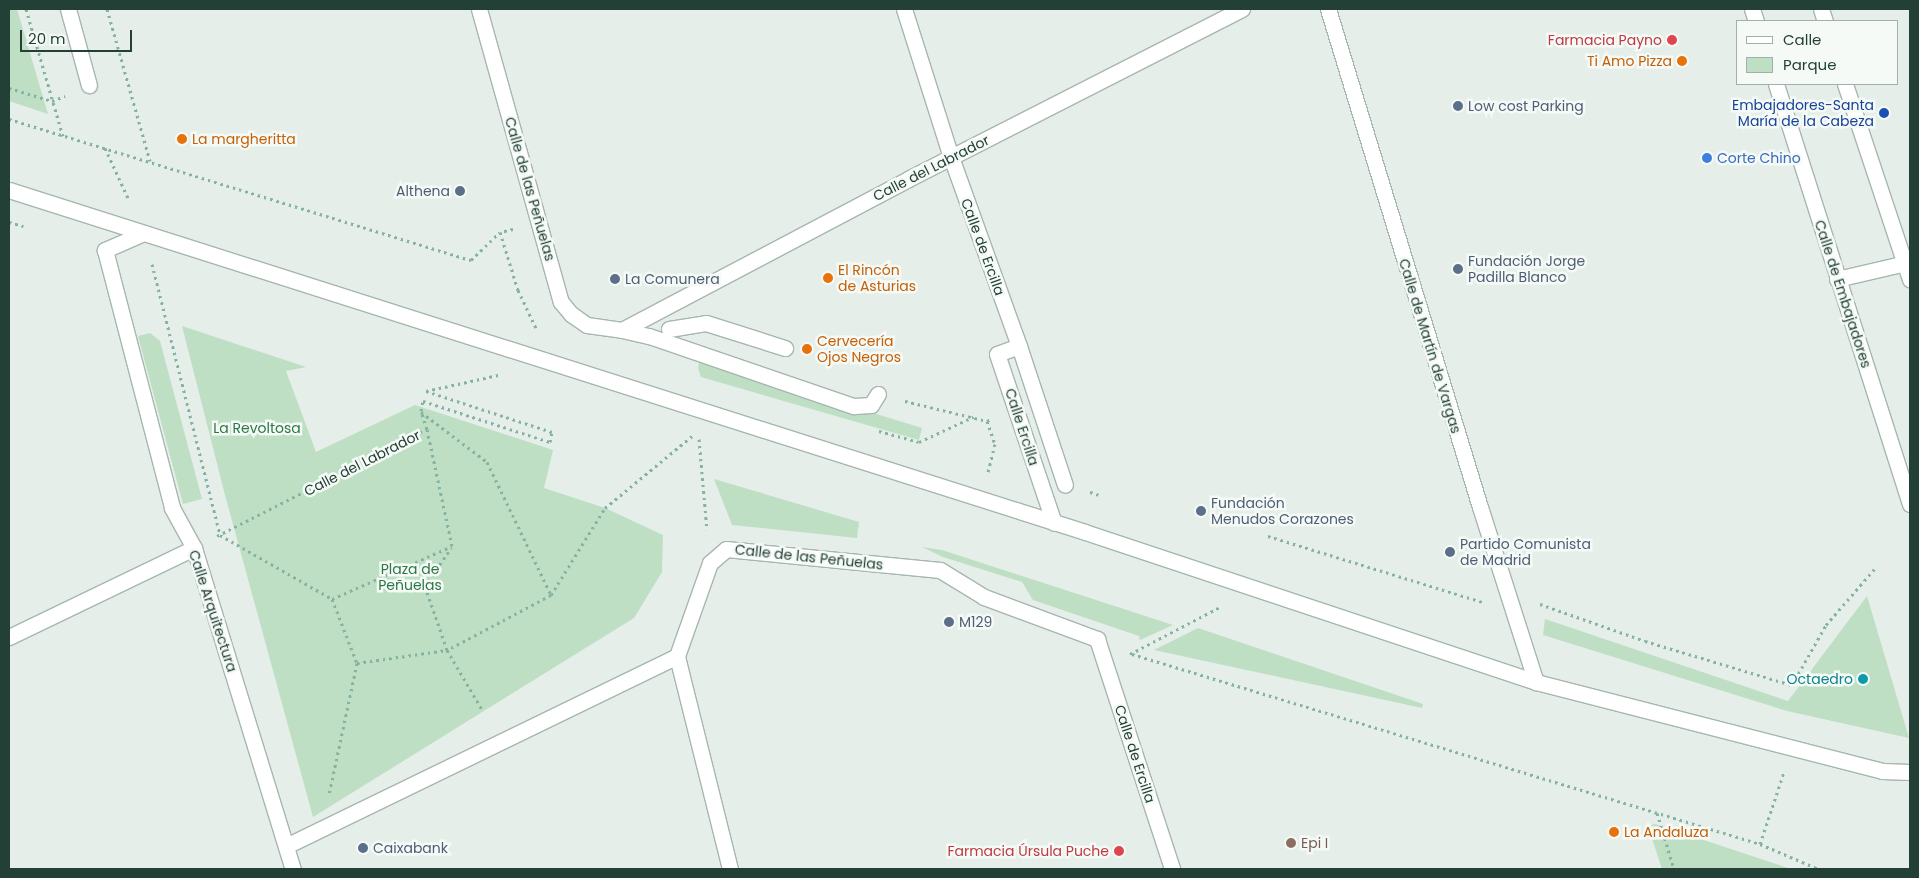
<!DOCTYPE html>
<meta charset="utf-8">
<style>
body{margin:0}
#map{position:relative;width:1919px;height:878px;overflow:hidden;background:#e5eee9;font-family:Poppins,sans-serif}
div>[style]{position:absolute}
.green>*{inset:0;background:#bedfc4}
.path>*{height:3px;margin-top:-1.5px;transform-origin:0;background:repeating-linear-gradient(90deg,#85b2a1 0 2.5px,transparent 0 6.5px)}
.roads{filter:drop-shadow(1px 0 #a7b6b0) drop-shadow(-1px 0 #a7b6b0) drop-shadow(0 1px #a7b6b0) drop-shadow(0 -1px #a7b6b0)}
.lane>*{height:15px;margin:-7.5px;padding:0 7.5px;transform-origin:7.5px;border-radius:7.5px;background:#fff}
.street>*{height:15px;margin:-7.5px;padding:0 7.5px;transform-origin:7.5px;border-radius:7.5px;background:#fff}
.secondary>*{height:15px;margin:-7.5px;padding:0 7.5px;transform-origin:7.5px;border-radius:7.5px;background:#fff}
.dots>*{width:14px;height:14px;translate:-50% -50%;box-sizing:border-box;border:2px solid #f5faf7;border-radius:50%}
span{translate:-50% -50%;white-space:nowrap;text-align:center;line-height:1.15;-webkit-text-stroke:5px #f5faf7;paint-order:stroke}
.health-label{font-size:14px;color:#be3a42}
.right{translate:-100% -50%;text-align:right}
.food-label{font-size:14px;color:#c56008}
.left{translate:0 -50%;text-align:left}
.transit-label{font-size:14px;color:#164399}
.service-label{font-size:14px;color:#4e5e75}
.shop-label{font-size:14px;color:#366cbe}
.street-label{font-size:14px;color:#234036}
.park-label{font-size:14px;color:#2d7745}
.culture-label{font-size:14px;color:#0d838f}
.education-label{font-size:14px;color:#785e54}
.frame{position:absolute;inset:0;border:10px solid #234036;pointer-events:none}
.legend{position:absolute;left:1736px;top:20px;width:162px;height:65px;box-sizing:border-box;background:#f5faf7;border:1px solid #a1b0aa;margin:0;padding:6px 9px;list-style:none;font-size:15px;color:#234036}
.legend li{display:flex;align-items:center;gap:10px;height:25px}
.legend b{width:25px;border:1px solid #a1b0aa}
.scale{position:absolute;left:20px;top:30px;width:112px;height:22px;box-sizing:border-box;border:2px solid #234036;border-top:0;padding-left:6px;font-size:15px;line-height:18px;white-space:nowrap;color:#234036;-webkit-text-stroke:4px #f5faf7;paint-order:stroke}
</style>
<div id="map">
<div class="green">
<div style="clip-path:polygon(9px 9px,17px 9px,48px 114px,9px 101px)"></div>
<div style="clip-path:polygon(182px 326px,306px 367px,286px 371px,316px 452px,415px 405px,553px 450px,544px 488px,605px 508px,663px 535px,662px 572px,634px 618px,313px 817px,225px 495px)"></div>
<div style="clip-path:polygon(150px 333px,160px 341px,202px 499px,183px 504px,138px 336px)"></div>
<div style="clip-path:polygon(700px 360px,922px 428px,919px 440px,701px 377px,698px 368px)"></div>
<div style="clip-path:polygon(714px 479px,859px 522px,857px 538px,732px 525px)"></div>
<div style="clip-path:polygon(922px 547px,942px 550px,1173px 625px,1140px 640px,1139px 636px,1033px 600px,1022px 582px,943px 557px)"></div>
<div style="clip-path:polygon(1867px 596px,1909px 738px,1787px 711px,1543px 635px,1545px 619px,1788px 701px)"></div>
<div style="clip-path:polygon(1198px 628px,1423px 704px,1422px 708px,1154px 650px)"></div>
<div style="clip-path:polygon(1655px 824px,1791px 869px,1662px 869px,1648px 826px)"></div>
</div>
<div class="path">
<div style="left:26px;top:9px;width:132px;rotate:73.8deg"></div>
<div style="left:107px;top:9px;width:158px;rotate:74.2deg"></div>
<div style="left:9px;top:88px;width:45px;rotate:16.8deg"></div>
<div style="left:52px;top:101px;width:14px;rotate:-21deg"></div>
<div style="left:9px;top:119px;width:483px;rotate:17deg"></div>
<div style="left:471px;top:260px;width:40px;rotate:-44deg"></div>
<div style="left:105px;top:148px;width:55px;rotate:65.3deg"></div>
<div style="left:9px;top:222px;width:15px;rotate:16deg"></div>
<div style="left:513px;top:229px;width:13px;rotate:167deg"></div>
<div style="left:500px;top:232px;width:61px;rotate:72.8deg"></div>
<div style="left:518px;top:290px;width:42px;rotate:64.7deg"></div>
<div style="left:152px;top:264px;width:279px;rotate:75.9deg"></div>
<div style="left:220px;top:535px;width:129px;rotate:29.7deg"></div>
<div style="left:332px;top:599px;width:69px;rotate:68.7deg"></div>
<div style="left:357px;top:663px;width:135px;rotate:102deg"></div>
<div style="left:905px;top:401px;width:84px;rotate:13.7deg"></div>
<div style="left:987px;top:421px;width:4px;rotate:-27deg"></div>
<div style="left:421px;top:412px;width:83px;rotate:37.1deg"></div>
<div style="left:487px;top:462px;width:148px;rotate:64.3deg"></div>
<div style="left:551px;top:595px;width:118px;rotate:152.1deg"></div>
<div style="left:447px;top:650px;width:71px;rotate:59.5deg"></div>
<div style="left:987px;top:421px;width:24px;rotate:71deg"></div>
<div style="left:995px;top:444px;width:30px;rotate:104deg"></div>
<div style="left:879px;top:431px;width:41px;rotate:15.4deg"></div>
<div style="left:919px;top:442px;width:60px;rotate:-24.8deg"></div>
<div style="left:699px;top:439px;width:91px;rotate:85deg"></div>
<div style="left:1090px;top:492px;width:9px;rotate:18deg"></div>
<div style="left:217px;top:536px;width:236px;rotate:-27deg"></div>
<div style="left:427px;top:429px;width:19px;rotate:-108deg"></div>
<div style="left:421px;top:411px;width:10px;rotate:-79deg"></div>
<div style="left:423px;top:401px;width:133px;rotate:17.9deg"></div>
<div style="left:550px;top:442px;width:10px;rotate:-79deg"></div>
<div style="left:552px;top:432px;width:133px;rotate:-162deg"></div>
<div style="left:426px;top:391px;width:74px;rotate:-12.5deg"></div>
<div style="left:1268px;top:536px;width:224px;rotate:17.1deg"></div>
<div style="left:551px;top:595px;width:102px;rotate:-58.2deg"></div>
<div style="left:605px;top:508px;width:113px;rotate:-39.6deg"></div>
<div style="left:332px;top:599px;width:131px;rotate:-23.8deg"></div>
<div style="left:452px;top:546px;width:120px;rotate:-102.1deg"></div>
<div style="left:1540px;top:604px;width:111px;rotate:19.4deg"></div>
<div style="left:1645px;top:641px;width:153px;rotate:16.7deg"></div>
<div style="left:1792px;top:685px;width:69px;rotate:-60.5deg"></div>
<div style="left:1826px;top:625px;width:78px;rotate:-49.2deg"></div>
<div style="left:1130px;top:654px;width:102px;rotate:-27.6deg"></div>
<div style="left:1132px;top:654px;width:656px;rotate:16.83deg"></div>
<div style="left:1760px;top:844px;width:76px;rotate:-71.6deg"></div>
<div style="left:357px;top:663px;width:91px;rotate:-8.2deg"></div>
<div style="left:447px;top:650px;width:68px;rotate:-109deg"></div>
<div style="left:425px;top:586px;width:46px;rotate:-55.6deg"></div>
<div style="left:1657px;top:813px;width:59px;rotate:73.1deg"></div>
<div style="left:1760px;top:844px;width:64px;rotate:23deg"></div>
</div>
<div class="roads">
<div class="lane">
<div style="left:622px;top:330px;width:28px;rotate:13deg"></div>
<div style="left:649px;top:336px;width:217px;rotate:18.9deg"></div>
<div style="left:854px;top:406px;width:17px;rotate:-3deg"></div>
<div style="left:871px;top:405px;width:13px;rotate:-58deg"></div>
</div>
<div class="street">
<div style="left:68px;top:9px;width:79px;rotate:74.6deg"></div>
<div style="left:479px;top:9px;width:304px;rotate:74.4deg"></div>
<div style="left:561px;top:302px;width:16px;rotate:50deg"></div>
<div style="left:571px;top:314px;width:19px;rotate:35deg"></div>
<div style="left:587px;top:325px;width:35px;rotate:8deg"></div>
<div style="left:622px;top:330px;width:323px;rotate:-27.8deg"></div>
<div style="left:908px;top:179px;width:375px;rotate:-27deg"></div>
<div style="left:904px;top:9px;width:155px;rotate:72.4deg"></div>
<div style="left:951px;top:157px;width:201px;rotate:70.2deg"></div>
<div style="left:1019px;top:346px;width:146px;rotate:71.7deg"></div>
<div style="left:1328px;top:9px;width:521px;rotate:73.03deg"></div>
<div style="left:1480px;top:507px;width:184px;rotate:72.3deg"></div>
<div style="left:9px;top:190px;width:1129px;rotate:17.63deg"></div>
<div style="left:1085px;top:532px;width:475px;rotate:18.4deg"></div>
<div style="left:1536px;top:682px;width:357px;rotate:14.4deg"></div>
<div style="left:1882px;top:771px;width:28px;rotate:2deg"></div>
<div style="left:144px;top:233px;width:43px;rotate:156.4deg"></div>
<div style="left:105px;top:250px;width:267px;rotate:75.4deg"></div>
<div style="left:172px;top:508px;width:46px;rotate:61.2deg"></div>
<div style="left:194px;top:548px;width:336px;rotate:72.9deg"></div>
<div style="left:1837px;top:279px;width:75px;rotate:-13.1deg"></div>
<div style="left:669px;top:329px;width:37px;rotate:-9deg"></div>
<div style="left:706px;top:323px;width:83px;rotate:17.6deg"></div>
<div style="left:1019px;top:346px;width:23px;rotate:160deg"></div>
<div style="left:997px;top:354px;width:178px;rotate:71.4deg"></div>
<div style="left:9px;top:637px;width:205px;rotate:-25.7deg"></div>
<div style="left:286px;top:846px;width:435px;rotate:-25.9deg"></div>
<div style="left:730px;top:869px;width:219px;rotate:-104deg"></div>
<div style="left:677px;top:656px;width:99px;rotate:-70.5deg"></div>
<div style="left:710px;top:563px;width:21px;rotate:-41deg"></div>
<div style="left:726px;top:549px;width:215px;rotate:5.6deg"></div>
<div style="left:940px;top:570px;width:52px;rotate:31.5deg"></div>
<div style="left:984px;top:597px;width:121px;rotate:20.4deg"></div>
<div style="left:1097px;top:639px;width:242px;rotate:71.9deg"></div>
</div>
<div class="secondary">
<div style="left:1752px;top:9px;width:13px;rotate:72deg"></div>
<div style="left:1821px;top:9px;width:13px;rotate:72deg"></div>
<div style="left:1776px;top:84px;width:441px;rotate:72.3deg"></div>
<div style="left:1845px;top:84px;width:206px;rotate:71.6deg"></div>
</div>
</div>
<div class="dots">
<div style="left:1672px;top:40px;background:#e0444e"></div>
<div style="left:1682px;top:61px;background:#e8710a"></div>
<div style="left:1458px;top:106px;background:#5c6f8a"></div>
<div style="left:1884px;top:113px;background:#1a4fb4"></div>
<div style="left:182px;top:139px;background:#e8710a"></div>
<div style="left:1707px;top:158px;background:#3f7fe0"></div>
<div style="left:460px;top:191px;background:#5c6f8a"></div>
<div style="left:1458px;top:269px;background:#5c6f8a"></div>
<div style="left:828px;top:278px;background:#e8710a"></div>
<div style="left:615px;top:279px;background:#5c6f8a"></div>
<div style="left:807px;top:349px;background:#e8710a"></div>
<div style="left:1201px;top:511px;background:#5c6f8a"></div>
<div style="left:1450px;top:552px;background:#5c6f8a"></div>
<div style="left:949px;top:622px;background:#5c6f8a"></div>
<div style="left:1863px;top:679px;background:#0f9aa8"></div>
<div style="left:1614px;top:832px;background:#e8710a"></div>
<div style="left:1291px;top:843px;background:#8d6e63"></div>
<div style="left:363px;top:848px;background:#5c6f8a"></div>
<div style="left:1119px;top:851px;background:#e0444e"></div>
</div>
<div class="health-label">
<span class="right" style="left:1662px;top:40px">Farmacia Payno</span>
<span class="right" style="left:1109px;top:851px">Farmacia Úrsula Puche</span>
</div>
<div class="food-label">
<span class="right" style="left:1672px;top:61px">Ti Amo Pizza</span>
<span class="left" style="left:192px;top:139px">La margheritta</span>
<span class="left" style="left:838px;top:278px">El Rincón<br>de Asturias</span>
<span class="left" style="left:817px;top:349px">Cervecería<br>Ojos Negros</span>
<span class="left" style="left:1624px;top:832px">La Andaluza</span>
</div>
<div class="transit-label">
<span class="right" style="left:1874px;top:113px">Embajadores-Santa<br>María de la Cabeza</span>
</div>
<div class="service-label">
<span class="left" style="left:1468px;top:106px">Low cost Parking</span>
<span class="right" style="left:450px;top:191px">Althena</span>
<span class="left" style="left:1468px;top:269px">Fundación Jorge<br>Padilla Blanco</span>
<span class="left" style="left:625px;top:279px">La Comunera</span>
<span class="left" style="left:1211px;top:511px">Fundación<br>Menudos Corazones</span>
<span class="left" style="left:1460px;top:552px">Partido Comunista<br>de Madrid</span>
<span class="left" style="left:959px;top:622px">M129</span>
<span class="left" style="left:373px;top:848px">Caixabank</span>
</div>
<div class="shop-label">
<span class="left" style="left:1717px;top:158px">Corte Chino</span>
</div>
<div class="street-label">
<span style="left:931px;top:168px;rotate:-27deg">Calle del Labrador</span>
<span style="left:530px;top:189px;rotate:74deg">Calle de las Peñuelas</span>
<span style="left:983px;top:247px;rotate:70deg">Calle de Ercilla</span>
<span style="left:1843px;top:294px;rotate:72deg">Calle de Embajadores</span>
<span style="left:1430px;top:346px;rotate:73deg">Calle de Martín de Vargas</span>
<span style="left:1022px;top:427px;rotate:72deg">Calle Ercilla</span>
<span style="left:362px;top:463px;rotate:-27deg">Calle del Labrador</span>
<span style="left:809px;top:557px;rotate:6deg">Calle de las Peñuelas</span>
<span style="left:213px;top:611px;rotate:72deg">Calle Arquitectura</span>
<span style="left:1135px;top:754px;rotate:72deg">Calle de Ercilla</span>
</div>
<div class="park-label">
<span style="left:257px;top:428px">La Revoltosa</span>
<span style="left:410px;top:577px">Plaza de<br>Peñuelas</span>
</div>
<div class="culture-label">
<span class="right" style="left:1853px;top:679px">Octaedro</span>
</div>
<div class="education-label">
<span class="left" style="left:1301px;top:843px">Epi I</span>
</div>
<div class="frame"></div>
<ul class="legend">
<li><b style="height:6px;background:#fff"></b>Calle</li>
<li><b style="height:14px;background:#bedfc4"></b>Parque</li>
</ul>
<div class="scale">20 m</div>
</div>
